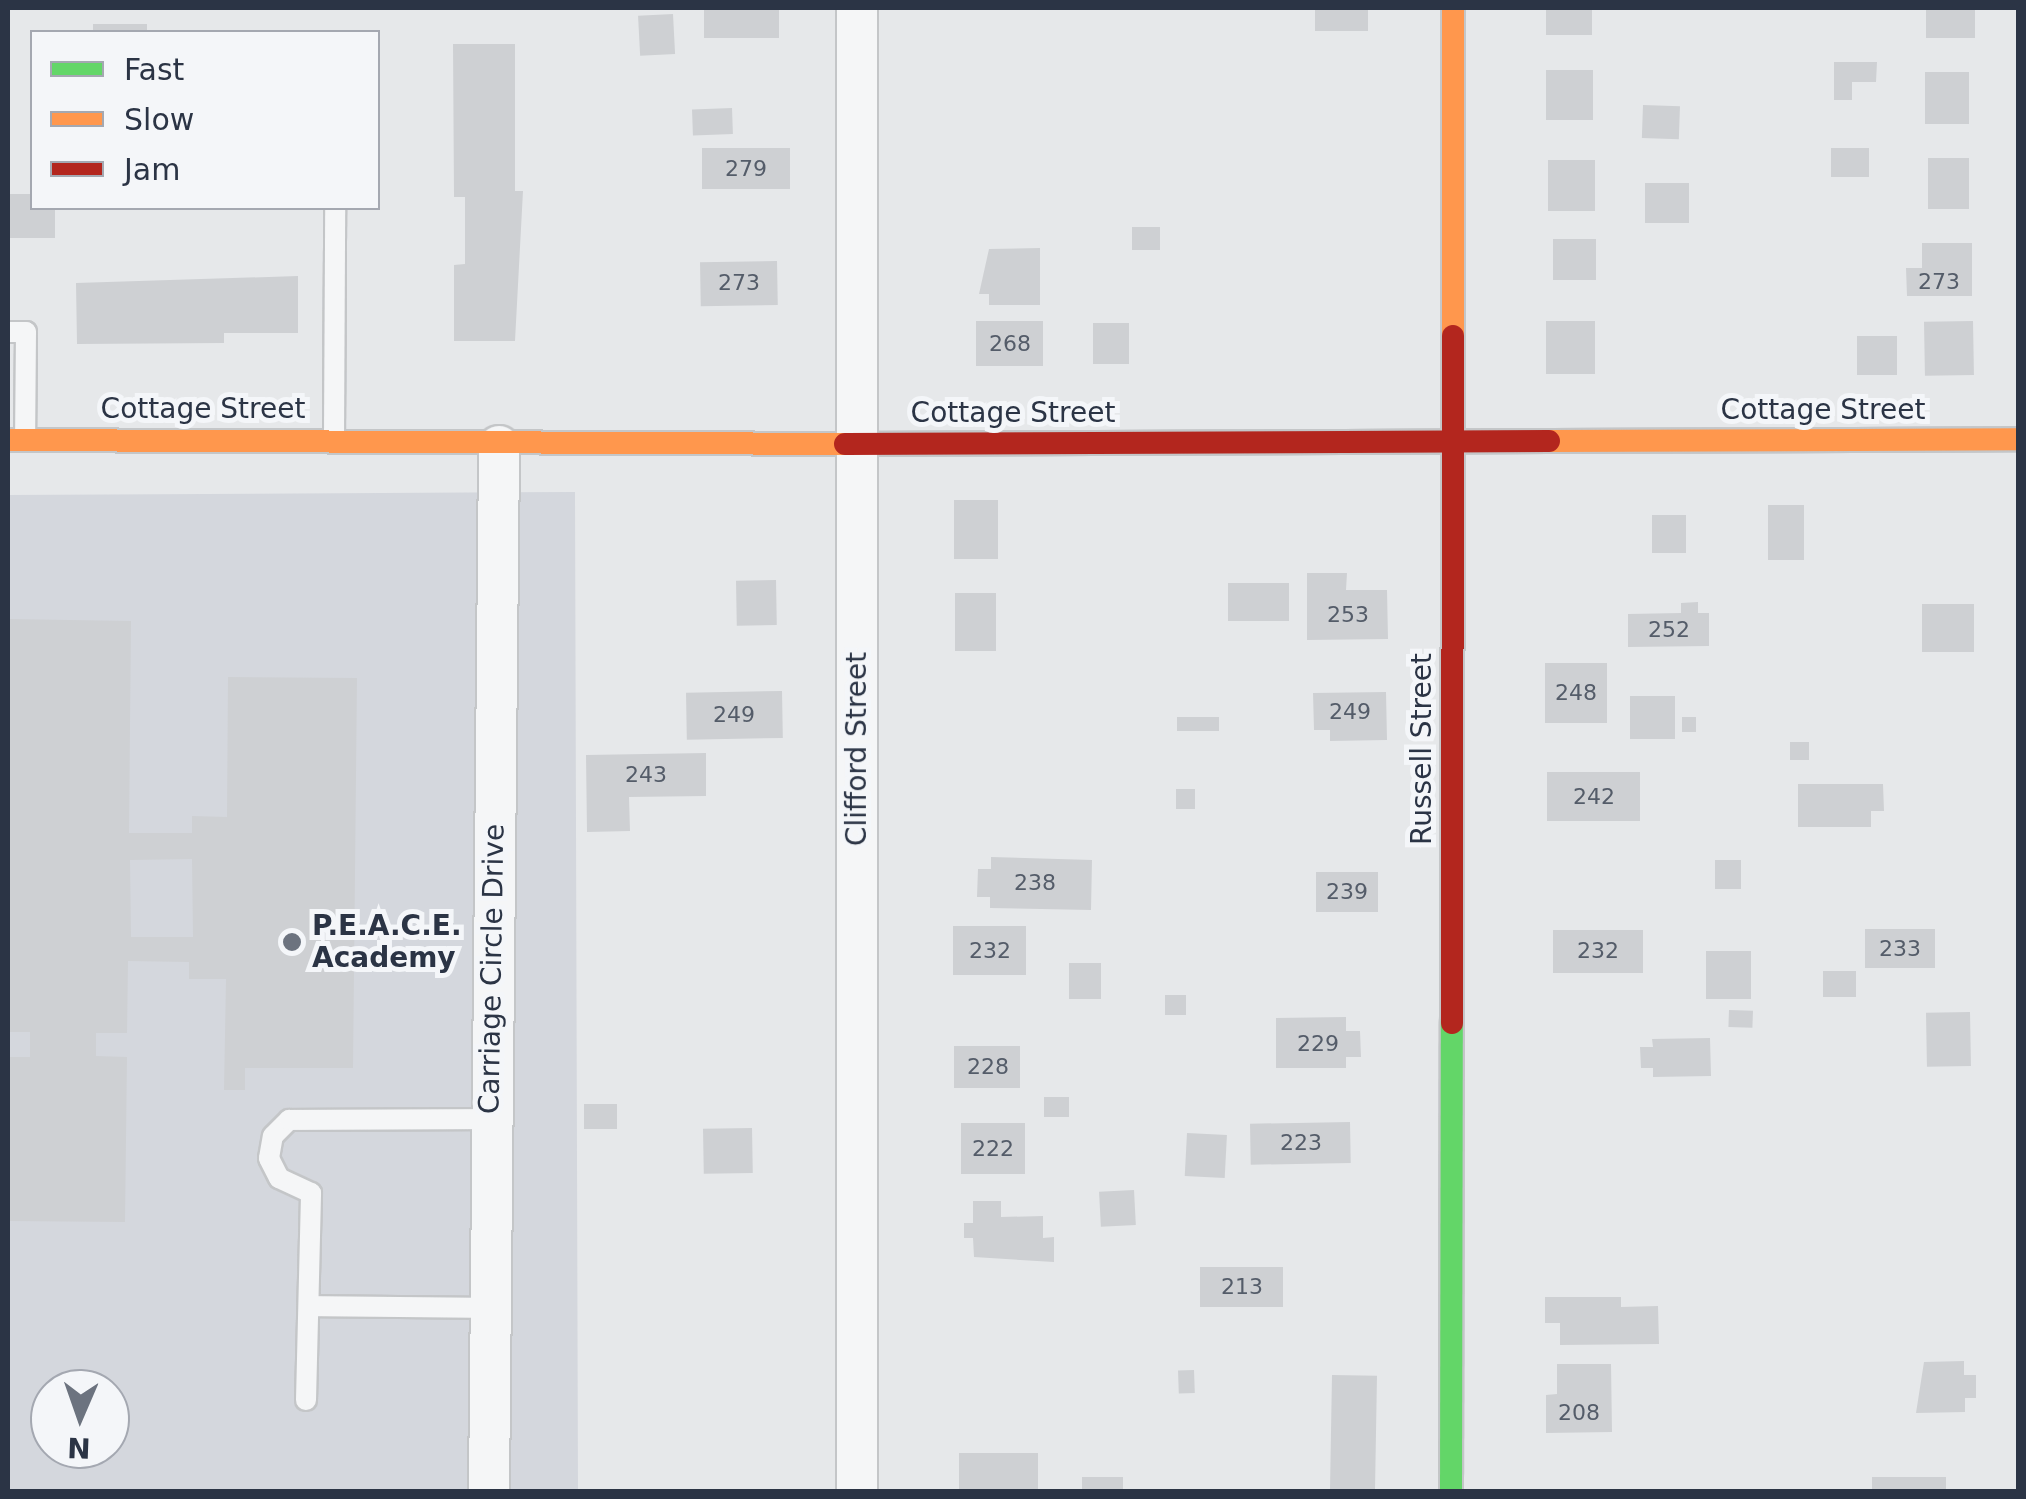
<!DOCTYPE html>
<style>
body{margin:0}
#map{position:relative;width:2026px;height:1499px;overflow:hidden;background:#e6e8ea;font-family:"DejaVu Sans",sans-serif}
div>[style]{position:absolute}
.built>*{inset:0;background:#d4d7dd}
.building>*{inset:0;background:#ced0d3;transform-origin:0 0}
.roads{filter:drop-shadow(2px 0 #c4c6c8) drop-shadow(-2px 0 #c4c6c8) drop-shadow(0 2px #c4c6c8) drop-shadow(0 -2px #c4c6c8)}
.lane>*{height:20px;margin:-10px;padding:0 10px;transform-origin:10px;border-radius:10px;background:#f5f6f7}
.street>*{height:40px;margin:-20px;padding:0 20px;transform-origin:20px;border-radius:20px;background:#f5f6f7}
.fast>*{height:22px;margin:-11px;padding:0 11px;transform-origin:11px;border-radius:11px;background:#63d668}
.slow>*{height:22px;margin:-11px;padding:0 11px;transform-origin:11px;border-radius:11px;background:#ff974d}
.jam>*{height:22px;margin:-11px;padding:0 11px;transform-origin:11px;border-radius:11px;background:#b3261e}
.dots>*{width:28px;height:28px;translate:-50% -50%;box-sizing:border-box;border:5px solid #f4f6f9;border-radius:50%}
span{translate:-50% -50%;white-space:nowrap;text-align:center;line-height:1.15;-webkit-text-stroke:10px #f4f6f9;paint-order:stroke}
.number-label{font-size:22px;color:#545c69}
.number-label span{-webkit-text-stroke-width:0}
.street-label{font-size:28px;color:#2b3445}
.poi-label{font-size:28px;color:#2b3445;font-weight:700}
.left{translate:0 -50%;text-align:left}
.frame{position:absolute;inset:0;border:10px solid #2b3445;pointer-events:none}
.legend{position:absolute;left:30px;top:30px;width:350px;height:180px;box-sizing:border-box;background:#f4f6f9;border:2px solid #a4a8b1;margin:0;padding:12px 18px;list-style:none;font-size:30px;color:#2b3445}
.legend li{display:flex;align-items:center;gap:20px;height:50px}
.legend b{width:50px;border:2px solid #a4a8b1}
.north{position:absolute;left:30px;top:1369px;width:100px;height:100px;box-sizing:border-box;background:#f4f6f9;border:2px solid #a4a8b1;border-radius:50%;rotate:182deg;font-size:28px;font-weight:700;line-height:40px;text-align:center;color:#2b3445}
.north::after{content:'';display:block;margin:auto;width:35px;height:45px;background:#6c737f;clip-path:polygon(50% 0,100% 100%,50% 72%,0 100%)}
</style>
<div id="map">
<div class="built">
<div style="clip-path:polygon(evenodd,575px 492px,578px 1491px,8px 1491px,8px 495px,575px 492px,50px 1389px,110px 1389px,110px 1449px,50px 1449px,50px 1389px)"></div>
</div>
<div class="building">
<div style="left:704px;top:8px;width:75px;height:30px"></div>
<div style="left:1315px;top:8px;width:53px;height:23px"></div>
<div style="left:1546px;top:8px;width:46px;height:27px"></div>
<div style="left:1926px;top:8px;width:49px;height:30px"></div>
<div style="left:673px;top:14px;width:40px;height:35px;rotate:87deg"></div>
<div style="left:93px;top:24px;width:54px;height:8px"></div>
<div style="clip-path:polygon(453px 44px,515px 44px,515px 191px,523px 191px,515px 341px,454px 341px,454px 265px,465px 264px,465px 197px,454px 197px)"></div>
<div style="clip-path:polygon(1834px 62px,1877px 62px,1876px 82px,1852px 82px,1852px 100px,1834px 100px)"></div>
<div style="left:1546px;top:70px;width:47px;height:50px"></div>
<div style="left:1925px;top:72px;width:44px;height:52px"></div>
<div style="left:1643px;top:105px;width:37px;height:33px;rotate:2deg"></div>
<div style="left:732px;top:108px;width:26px;height:40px;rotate:88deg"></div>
<div style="left:790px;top:148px;width:41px;height:88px;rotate:90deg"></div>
<div style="left:1831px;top:148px;width:38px;height:29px"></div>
<div style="left:1928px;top:158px;width:41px;height:51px"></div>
<div style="left:1548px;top:160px;width:47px;height:51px"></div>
<div style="left:1645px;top:183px;width:44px;height:40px"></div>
<div style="clip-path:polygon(8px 194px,32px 194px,32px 208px,55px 208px,55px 238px,8px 238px)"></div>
<div style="left:1132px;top:227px;width:28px;height:23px"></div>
<div style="left:1553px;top:239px;width:43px;height:41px"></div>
<div style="clip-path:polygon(1922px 243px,1972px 243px,1972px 296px,1907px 296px,1906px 268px,1922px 268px)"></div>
<div style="clip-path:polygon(1040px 248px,1040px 305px,989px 305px,989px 294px,979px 294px,989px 249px)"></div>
<div style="left:777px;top:261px;width:44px;height:77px;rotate:89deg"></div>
<div style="clip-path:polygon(298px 276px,298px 333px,224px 333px,224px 343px,77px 344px,76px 283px)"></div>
<div style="left:976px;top:321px;width:67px;height:45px"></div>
<div style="left:1546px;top:321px;width:49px;height:53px"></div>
<div style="left:1973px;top:321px;width:54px;height:49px;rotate:89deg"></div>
<div style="left:1093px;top:323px;width:36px;height:41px"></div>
<div style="left:1857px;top:336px;width:40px;height:39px"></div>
<div style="left:954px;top:500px;width:44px;height:59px"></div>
<div style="left:1768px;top:505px;width:36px;height:55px"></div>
<div style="left:1652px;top:515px;width:34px;height:38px"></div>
<div style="clip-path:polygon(1307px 573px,1347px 573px,1346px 590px,1387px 590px,1388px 639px,1307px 640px)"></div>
<div style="left:776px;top:580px;width:45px;height:40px;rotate:89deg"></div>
<div style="left:1228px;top:583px;width:61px;height:38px"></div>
<div style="left:955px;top:593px;width:41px;height:58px"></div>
<div style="clip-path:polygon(1698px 602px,1698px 613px,1709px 613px,1709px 646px,1628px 647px,1628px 614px,1681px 613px,1681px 603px)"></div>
<div style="left:1922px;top:604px;width:52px;height:48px"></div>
<div style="clip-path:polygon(evenodd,8px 619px,131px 621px,129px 833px,192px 833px,192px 816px,227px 817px,228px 677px,357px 678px,353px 1068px,245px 1068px,245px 1090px,224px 1090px,226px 979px,189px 979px,189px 962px,128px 961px,127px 1033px,96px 1033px,96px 1056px,127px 1057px,125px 1222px,8px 1221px,8px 1057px,30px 1057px,30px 1032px,8px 1032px,8px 619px,192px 859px,193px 937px,131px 937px,130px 860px,192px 859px)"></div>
<div style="left:1607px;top:663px;width:60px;height:62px;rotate:90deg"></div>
<div style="left:782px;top:691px;width:47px;height:96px;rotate:89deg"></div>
<div style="clip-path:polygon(1386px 692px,1387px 740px,1330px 741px,1330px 730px,1314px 730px,1313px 693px)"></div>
<div style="left:1630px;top:696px;width:45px;height:43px"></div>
<div style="left:1219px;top:717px;width:14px;height:42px;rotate:90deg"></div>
<div style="left:1682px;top:717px;width:14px;height:15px"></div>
<div style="left:1790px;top:742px;width:19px;height:18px"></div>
<div style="clip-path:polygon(706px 753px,706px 796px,629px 797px,630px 831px,587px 832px,586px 755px)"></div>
<div style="left:1640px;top:772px;width:49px;height:93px;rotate:90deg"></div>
<div style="clip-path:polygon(1798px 784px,1883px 784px,1884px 811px,1871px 811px,1871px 827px,1798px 827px)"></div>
<div style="left:1195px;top:789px;width:20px;height:19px;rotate:90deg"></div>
<div style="clip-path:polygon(991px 857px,1092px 860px,1091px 910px,990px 908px,990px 897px,977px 897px,978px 869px,991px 869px)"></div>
<div style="left:1715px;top:860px;width:26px;height:29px"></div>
<div style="left:1316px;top:872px;width:62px;height:40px"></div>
<div style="left:1026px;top:926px;width:49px;height:73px;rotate:90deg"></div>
<div style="left:1865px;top:929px;width:70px;height:39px"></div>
<div style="left:1553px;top:930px;width:90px;height:43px"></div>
<div style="left:1751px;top:951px;width:48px;height:45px;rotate:90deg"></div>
<div style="left:1069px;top:963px;width:32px;height:36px"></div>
<div style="left:1823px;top:971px;width:33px;height:26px"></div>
<div style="left:1165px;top:995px;width:21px;height:20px"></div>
<div style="left:1729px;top:1010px;width:24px;height:17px;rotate:2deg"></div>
<div style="left:1970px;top:1012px;width:54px;height:44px;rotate:89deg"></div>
<div style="clip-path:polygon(1346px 1017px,1346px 1031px,1360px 1031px,1361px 1057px,1346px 1057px,1346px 1068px,1276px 1068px,1276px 1018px)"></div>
<div style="clip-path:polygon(1710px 1038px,1711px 1076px,1653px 1077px,1653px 1068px,1641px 1068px,1640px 1047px,1653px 1047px,1652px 1039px)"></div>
<div style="left:954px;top:1046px;width:66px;height:42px"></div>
<div style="left:1069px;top:1097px;width:20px;height:25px;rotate:90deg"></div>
<div style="left:584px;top:1104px;width:33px;height:25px"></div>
<div style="left:1350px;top:1122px;width:41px;height:100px;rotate:89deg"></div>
<div style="left:1025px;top:1123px;width:51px;height:64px;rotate:90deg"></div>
<div style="left:752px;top:1128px;width:45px;height:49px;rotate:89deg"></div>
<div style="left:1187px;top:1133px;width:40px;height:43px;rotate:3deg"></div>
<div style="left:1134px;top:1190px;width:35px;height:35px;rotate:87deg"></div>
<div style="clip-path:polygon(973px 1201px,1001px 1201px,1001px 1217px,1043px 1216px,1043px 1238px,1054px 1237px,1054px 1262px,974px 1257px,973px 1238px,964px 1238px,964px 1223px,973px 1223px)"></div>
<div style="left:1200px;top:1267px;width:83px;height:40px"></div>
<div style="clip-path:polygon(1545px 1297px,1621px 1297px,1621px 1307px,1658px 1306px,1659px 1344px,1560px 1345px,1560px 1323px,1545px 1323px)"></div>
<div style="clip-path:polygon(1964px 1361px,1964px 1375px,1976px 1375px,1976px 1398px,1965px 1398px,1965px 1412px,1916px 1413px,1924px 1362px)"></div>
<div style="clip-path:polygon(1557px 1364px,1611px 1364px,1612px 1432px,1546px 1433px,1546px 1395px,1557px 1394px)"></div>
<div style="left:1194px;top:1370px;width:23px;height:16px;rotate:88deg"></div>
<div style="left:1332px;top:1375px;width:45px;height:117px;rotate:1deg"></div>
<div style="left:1038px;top:1453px;width:39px;height:79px;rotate:90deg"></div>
<div style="left:1082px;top:1477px;width:41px;height:15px"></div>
<div style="left:1872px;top:1477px;width:74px;height:15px"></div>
</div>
<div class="roads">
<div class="lane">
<div style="left:8px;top:332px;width:18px"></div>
<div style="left:26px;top:332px;width:106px;rotate:90.5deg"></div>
<div style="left:334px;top:436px;width:228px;rotate:-89.7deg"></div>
<div style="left:309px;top:1306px;width:180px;rotate:0.6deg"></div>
<div style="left:306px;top:1400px;width:207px;rotate:-88.6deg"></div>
<div style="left:311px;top:1193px;width:35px;rotate:-155deg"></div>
<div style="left:279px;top:1178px;width:22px;rotate:-117deg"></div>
<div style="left:269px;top:1158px;width:22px;rotate:-80deg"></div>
<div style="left:273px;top:1136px;width:23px;rotate:-45deg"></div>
<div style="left:289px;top:1120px;width:202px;rotate:-0.3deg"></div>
</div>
<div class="street">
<div style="left:857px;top:8px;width:1484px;rotate:90deg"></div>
<div style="left:489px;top:1492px;width:1046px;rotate:-89.45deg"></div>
</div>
<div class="fast">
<div style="left:1451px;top:1492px;width:469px;rotate:-89.9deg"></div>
</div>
<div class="slow">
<div style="left:1453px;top:336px;width:328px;rotate:-90deg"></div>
<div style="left:8px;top:440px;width:837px;rotate:0.27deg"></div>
<div style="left:1549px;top:441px;width:469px;rotate:-0.2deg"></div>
</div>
<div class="jam">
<div style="left:845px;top:444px;width:704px;rotate:-0.24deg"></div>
<div style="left:1452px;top:1023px;width:687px;rotate:-89.92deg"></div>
</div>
</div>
<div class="dots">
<div style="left:292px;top:942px;background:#6c737f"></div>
</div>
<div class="number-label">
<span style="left:746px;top:169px">279</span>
<span style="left:1939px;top:282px">273</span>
<span style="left:739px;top:283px">273</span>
<span style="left:1010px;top:344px">268</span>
<span style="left:1348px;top:615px">253</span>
<span style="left:1669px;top:630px">252</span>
<span style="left:1576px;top:693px">248</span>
<span style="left:1350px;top:712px">249</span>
<span style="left:734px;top:715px">249</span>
<span style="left:646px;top:775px">243</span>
<span style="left:1594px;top:797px">242</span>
<span style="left:1035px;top:883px">238</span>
<span style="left:1347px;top:892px">239</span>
<span style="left:1900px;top:949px">233</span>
<span style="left:990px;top:951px">232</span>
<span style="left:1598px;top:951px">232</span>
<span style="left:1318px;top:1044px">229</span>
<span style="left:988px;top:1067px">228</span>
<span style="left:1301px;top:1143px">223</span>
<span style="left:993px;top:1149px">222</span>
<span style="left:1242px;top:1287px">213</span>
<span style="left:1579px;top:1413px">208</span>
</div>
<div class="street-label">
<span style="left:203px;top:409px">Cottage Street</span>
<span style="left:1823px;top:410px">Cottage Street</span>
<span style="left:1013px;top:413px">Cottage Street</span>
<span style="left:857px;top:749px;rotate:-90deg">Clifford Street</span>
<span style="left:1422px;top:749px;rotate:-90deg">Russell Street</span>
<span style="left:492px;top:969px;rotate:-89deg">Carriage Circle Drive</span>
</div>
<div class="poi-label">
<span class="left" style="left:312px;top:942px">P.E.A.C.E.<br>Academy</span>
</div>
<div class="frame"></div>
<ul class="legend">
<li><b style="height:12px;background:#63d668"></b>Fast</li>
<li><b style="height:12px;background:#ff974d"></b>Slow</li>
<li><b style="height:12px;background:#b3261e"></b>Jam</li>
</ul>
<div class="north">N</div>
</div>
